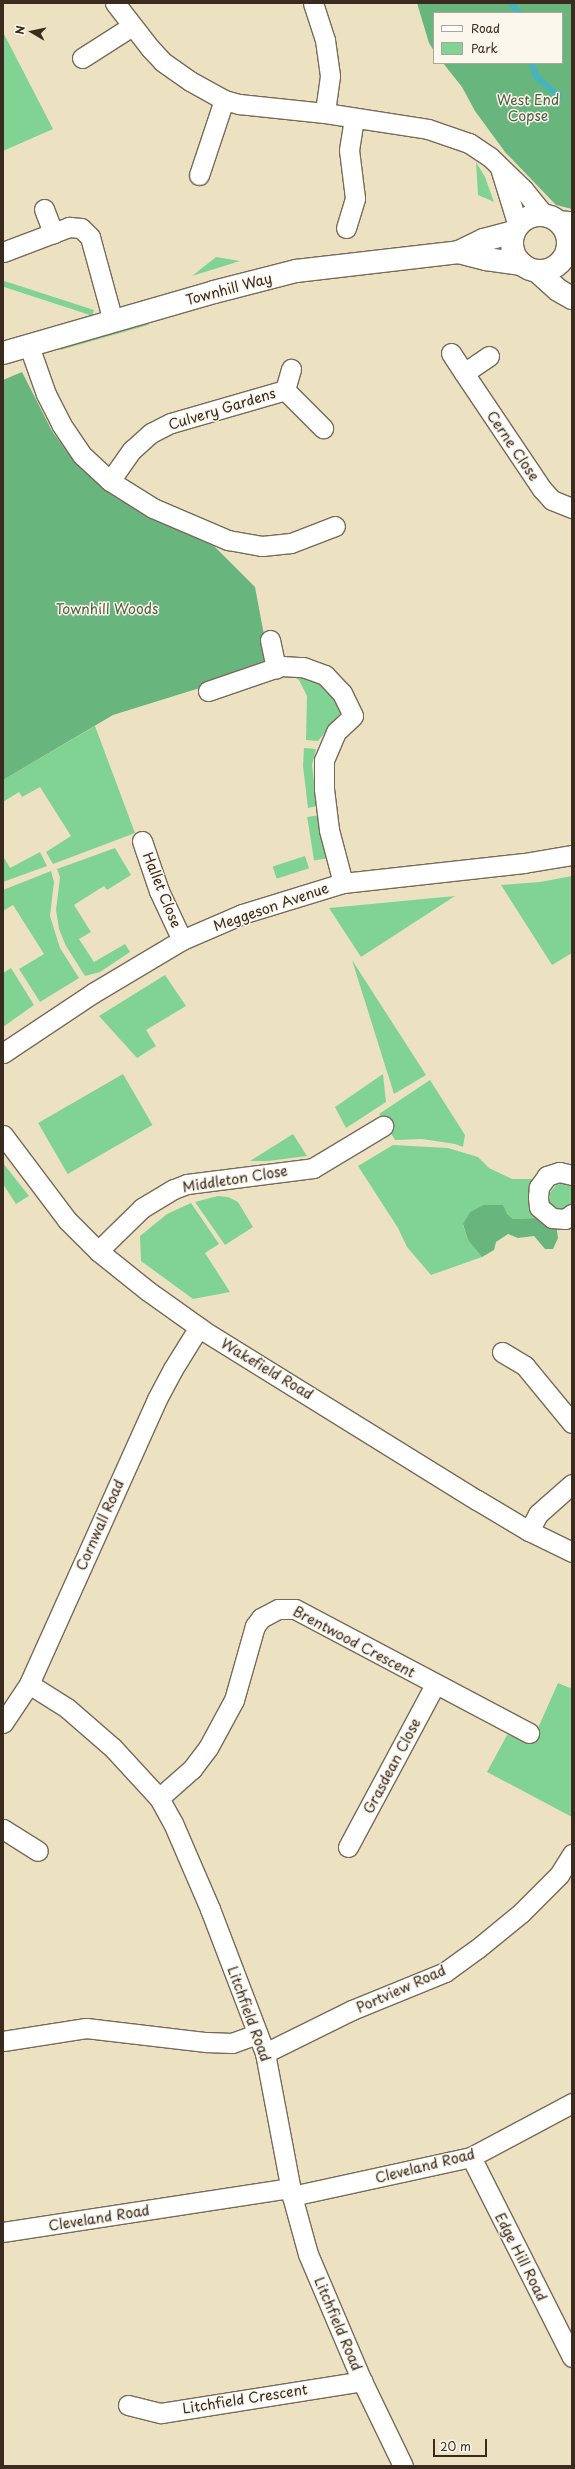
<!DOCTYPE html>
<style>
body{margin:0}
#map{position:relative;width:575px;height:2469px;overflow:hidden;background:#ece2c2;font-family:"Playpen Sans",sans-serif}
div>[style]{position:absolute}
.green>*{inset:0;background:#81d394;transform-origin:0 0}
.forest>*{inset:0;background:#68b57e}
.stream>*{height:5.5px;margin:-2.75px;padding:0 2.75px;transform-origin:2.75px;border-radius:2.75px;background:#45b4c0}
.roads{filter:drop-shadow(1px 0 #796a57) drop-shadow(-1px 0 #796a57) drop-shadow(0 1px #796a57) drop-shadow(0 -1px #796a57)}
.minor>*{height:19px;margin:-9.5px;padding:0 9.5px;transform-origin:9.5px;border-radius:9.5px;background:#fff}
.tertiary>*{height:22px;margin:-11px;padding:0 11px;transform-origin:11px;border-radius:11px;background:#fff}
.tertiary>.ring{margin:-11px;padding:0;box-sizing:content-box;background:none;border:22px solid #fff;border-radius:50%}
span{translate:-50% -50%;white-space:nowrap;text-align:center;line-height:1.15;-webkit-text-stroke:3px #fbf7ec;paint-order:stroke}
.park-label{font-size:14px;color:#505d41}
.street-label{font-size:14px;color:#3b2a1e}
.frame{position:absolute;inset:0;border:4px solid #3b2a1e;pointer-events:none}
.legend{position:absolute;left:433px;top:12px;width:130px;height:52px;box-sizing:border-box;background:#fbf7ec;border:1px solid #aea59a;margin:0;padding:5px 7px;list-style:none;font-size:12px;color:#3b2a1e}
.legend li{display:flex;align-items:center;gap:8px;height:20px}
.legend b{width:20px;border:1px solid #aea59a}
.north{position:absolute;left:12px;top:12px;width:40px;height:40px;-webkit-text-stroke:3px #fbf7ec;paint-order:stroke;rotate:279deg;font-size:11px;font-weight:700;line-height:16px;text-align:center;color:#3b2a1e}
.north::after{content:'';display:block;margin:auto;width:14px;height:18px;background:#3b2a1e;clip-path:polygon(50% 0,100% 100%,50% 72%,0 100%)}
.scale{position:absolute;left:433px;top:2439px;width:54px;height:18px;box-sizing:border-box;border:2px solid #3b2a1e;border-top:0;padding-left:5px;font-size:12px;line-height:14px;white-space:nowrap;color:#3b2a1e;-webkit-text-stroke:3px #fbf7ec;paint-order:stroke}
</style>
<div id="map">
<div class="green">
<div style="clip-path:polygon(3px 32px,53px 129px,3px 151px)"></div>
<div style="clip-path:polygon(476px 162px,485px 177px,494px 202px,478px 195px)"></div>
<div style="clip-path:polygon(216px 257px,240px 261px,192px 276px)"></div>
<div style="left:94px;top:310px;width:6px;height:95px;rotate:108deg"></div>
<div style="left:147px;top:318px;width:7px;height:92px;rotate:74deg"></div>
<div style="clip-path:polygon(287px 673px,317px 680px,334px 694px,341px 710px,340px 714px,318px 741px,306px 740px,307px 696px,299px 680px)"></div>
<div style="clip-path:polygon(95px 726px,135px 833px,53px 864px,46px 852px,71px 836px,40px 787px,22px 797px,19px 792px,3px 802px,3px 780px)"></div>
<div style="clip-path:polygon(304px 748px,316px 749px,312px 765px,317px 806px,308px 808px,303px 766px)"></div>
<div style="left:320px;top:815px;width:44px;height:13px;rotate:81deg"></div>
<div style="clip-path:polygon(115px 848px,131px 875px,107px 890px,104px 886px,74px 905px,91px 932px,79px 939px,94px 962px,125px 944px,130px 952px,100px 972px,85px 976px,66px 946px,59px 929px,56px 910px,60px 877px,57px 869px)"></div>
<div style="clip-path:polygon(40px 852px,47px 866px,3px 882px,3px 856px,10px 868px)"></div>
<div style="left:305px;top:856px;width:13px;height:34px;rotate:72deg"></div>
<div style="clip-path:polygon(51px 871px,54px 882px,50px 916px,60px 948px,79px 978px,40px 1002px,19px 969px,44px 954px,13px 905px,3px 911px,3px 890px)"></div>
<div style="clip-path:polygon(572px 876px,572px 953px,552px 965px,501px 885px,540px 882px)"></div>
<div style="clip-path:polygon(455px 896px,361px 957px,329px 908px)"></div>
<div style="clip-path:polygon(352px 960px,426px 1075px,394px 1094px)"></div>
<div style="clip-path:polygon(11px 968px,34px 1005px,3px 1027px,3px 973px)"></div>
<div style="clip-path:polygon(165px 975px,186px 1006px,146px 1030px,156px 1046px,137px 1058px,99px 1016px)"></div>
<div style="left:123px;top:1074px;width:59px;height:98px;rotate:60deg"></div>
<div style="clip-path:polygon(383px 1074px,386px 1102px,346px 1128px,335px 1107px)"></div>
<div style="clip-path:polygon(430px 1080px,465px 1135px,463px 1147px,455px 1144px,422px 1139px,395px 1140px,379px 1114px)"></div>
<div style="clip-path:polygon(293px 1134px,307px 1156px,268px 1161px,250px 1161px)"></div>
<div style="clip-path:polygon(393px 1145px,448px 1148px,478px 1157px,489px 1168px,512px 1179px,534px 1179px,531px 1206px,537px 1218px,513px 1219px,507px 1214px,470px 1212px,463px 1225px,468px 1240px,482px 1257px,431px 1275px,407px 1247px,398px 1228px,358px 1166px)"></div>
<div style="clip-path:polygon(3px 1163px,29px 1196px,16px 1204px,3px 1184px)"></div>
<div style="clip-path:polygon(565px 1183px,572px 1186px,572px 1210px,560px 1212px,550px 1203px,550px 1193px,556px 1185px)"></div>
<div style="clip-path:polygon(218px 1196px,228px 1197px,238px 1202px,253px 1227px,225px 1245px,195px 1202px)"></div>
<div style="clip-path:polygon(191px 1203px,219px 1244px,205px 1253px,230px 1292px,193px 1299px,141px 1261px,140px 1236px,167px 1214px)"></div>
<div style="clip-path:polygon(558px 1683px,570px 1688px,572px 1685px,572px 1817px,487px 1772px,507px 1735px,528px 1739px,534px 1737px)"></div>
</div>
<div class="forest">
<div style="clip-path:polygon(417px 3px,572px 3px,572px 209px,556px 205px,505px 152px,475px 111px,462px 87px,443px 63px,562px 63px,562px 13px,434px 13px,434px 51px,429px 43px)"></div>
<div style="clip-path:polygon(22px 372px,52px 431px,73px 460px,97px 482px,127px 503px,214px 546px,255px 587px,267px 651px,261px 669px,113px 715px,3px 780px,3px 380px)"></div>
<div style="clip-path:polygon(484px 1205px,503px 1205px,507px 1214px,513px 1219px,537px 1218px,556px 1224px,558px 1238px,553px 1249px,545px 1249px,534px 1236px,518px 1238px,508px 1234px,496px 1242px,494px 1250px,482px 1257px,468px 1240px,463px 1224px,470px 1212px)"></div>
</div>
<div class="stream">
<div style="left:511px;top:3px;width:13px;rotate:51deg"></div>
<div style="left:532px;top:63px;width:15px;rotate:70deg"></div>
<div style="left:537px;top:77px;width:29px;rotate:41deg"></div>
</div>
<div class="roads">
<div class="minor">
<div style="left:115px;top:3px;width:57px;rotate:52.1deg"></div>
<div style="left:150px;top:48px;width:19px;rotate:47deg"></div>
<div style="left:163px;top:62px;width:33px;rotate:35deg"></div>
<div style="left:190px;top:81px;width:39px;rotate:29deg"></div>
<div style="left:224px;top:100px;width:16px;rotate:15deg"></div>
<div style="left:239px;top:104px;width:86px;rotate:6deg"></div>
<div style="left:313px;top:3px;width:39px;rotate:72deg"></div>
<div style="left:325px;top:40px;width:36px;rotate:82deg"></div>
<div style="left:330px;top:76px;width:37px;rotate:98deg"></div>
<div style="left:325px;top:113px;width:104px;rotate:8.8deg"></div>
<div style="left:428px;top:129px;width:43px;rotate:18.9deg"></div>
<div style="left:469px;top:143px;width:25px;rotate:34deg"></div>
<div style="left:490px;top:157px;width:46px;rotate:44.1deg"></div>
<div style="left:523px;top:189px;width:35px;rotate:51deg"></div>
<div style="left:82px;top:58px;width:59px;rotate:-32.6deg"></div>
<div style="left:500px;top:168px;width:61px;rotate:72.8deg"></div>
<div style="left:199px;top:175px;width:79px;rotate:-71.6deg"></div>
<div style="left:44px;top:209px;width:26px;rotate:69deg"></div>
<div style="left:556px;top:220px;width:16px;rotate:4deg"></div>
<div style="left:346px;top:228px;width:31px;rotate:-73deg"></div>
<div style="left:355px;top:198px;width:48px;rotate:-97.1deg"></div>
<div style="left:349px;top:150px;width:32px;rotate:-81deg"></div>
<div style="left:567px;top:249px;width:5px;rotate:-22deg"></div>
<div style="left:3px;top:252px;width:71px;rotate:-20.7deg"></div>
<div style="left:69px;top:227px;width:12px;rotate:5deg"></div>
<div style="left:81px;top:228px;width:13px;rotate:45deg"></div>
<div style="left:90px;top:237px;width:87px;rotate:74.7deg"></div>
<div style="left:29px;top:346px;width:51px;rotate:70.5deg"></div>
<div style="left:46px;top:394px;width:34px;rotate:63deg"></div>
<div style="left:61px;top:424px;width:37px;rotate:56deg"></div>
<div style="left:82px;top:455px;width:38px;rotate:43deg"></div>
<div style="left:110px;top:481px;width:38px;rotate:-55deg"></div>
<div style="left:132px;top:450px;width:25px;rotate:-42deg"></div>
<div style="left:151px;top:433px;width:22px;rotate:-27deg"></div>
<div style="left:171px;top:423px;width:119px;rotate:-16.1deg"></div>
<div style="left:285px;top:390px;width:22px;rotate:-74deg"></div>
<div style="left:451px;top:353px;width:24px;rotate:57deg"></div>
<div style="left:489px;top:356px;width:30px;rotate:146deg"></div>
<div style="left:464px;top:373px;width:140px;rotate:56.1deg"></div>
<div style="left:542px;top:489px;width:15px;rotate:48deg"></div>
<div style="left:552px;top:500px;width:22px;rotate:22deg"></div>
<div style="left:285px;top:390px;width:54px;rotate:45deg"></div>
<div style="left:110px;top:481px;width:51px;rotate:32.1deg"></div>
<div style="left:153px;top:508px;width:82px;rotate:23.1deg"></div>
<div style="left:228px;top:540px;width:35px;rotate:10deg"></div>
<div style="left:262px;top:546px;width:29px;rotate:-6deg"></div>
<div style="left:291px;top:543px;width:47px;rotate:-21.1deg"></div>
<div style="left:270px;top:640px;width:29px;rotate:78deg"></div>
<div style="left:208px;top:691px;width:77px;rotate:-18.9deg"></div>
<div style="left:281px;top:666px;width:22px;rotate:3deg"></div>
<div style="left:303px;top:667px;width:23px;rotate:20deg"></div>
<div style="left:325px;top:675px;width:25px;rotate:47deg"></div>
<div style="left:342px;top:693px;width:25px;rotate:64deg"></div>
<div style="left:353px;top:716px;width:23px;rotate:137deg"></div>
<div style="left:336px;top:732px;width:30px;rotate:113deg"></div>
<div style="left:324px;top:760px;width:29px;rotate:90deg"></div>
<div style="left:324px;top:789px;width:41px;rotate:83deg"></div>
<div style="left:329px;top:830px;width:55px;rotate:75.2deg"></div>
<div style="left:142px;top:841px;width:53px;rotate:71.2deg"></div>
<div style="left:159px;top:891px;width:54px;rotate:64.9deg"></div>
<div style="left:3px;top:1053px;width:108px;rotate:-33.7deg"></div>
<div style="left:93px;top:993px;width:104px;rotate:-30.8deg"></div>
<div style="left:182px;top:940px;width:65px;rotate:-23.4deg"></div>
<div style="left:242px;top:914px;width:106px;rotate:-17.1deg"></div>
<div style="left:343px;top:883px;width:182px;rotate:-6.3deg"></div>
<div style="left:524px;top:863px;width:49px;rotate:-9.5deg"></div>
<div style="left:3px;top:1135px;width:106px;rotate:53deg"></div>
<div style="left:67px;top:1220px;width:44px;rotate:45deg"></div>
<div style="left:98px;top:1251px;width:64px;rotate:38.7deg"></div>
<div style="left:148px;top:1291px;width:69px;rotate:35.5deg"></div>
<div style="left:204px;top:1331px;width:321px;rotate:31.8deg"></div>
<div style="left:477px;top:1500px;width:61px;rotate:30.8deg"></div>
<div style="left:529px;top:1531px;width:48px;rotate:26deg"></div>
<div style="left:572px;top:1175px;width:13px;rotate:-167deg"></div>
<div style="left:559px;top:1172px;width:13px;rotate:162deg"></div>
<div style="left:547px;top:1176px;width:14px;rotate:126deg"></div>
<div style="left:539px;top:1187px;width:10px;rotate:96deg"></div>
<div style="left:538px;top:1197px;width:10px;rotate:84deg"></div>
<div style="left:539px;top:1207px;width:17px;rotate:40deg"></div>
<div style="left:552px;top:1218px;width:13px;rotate:4deg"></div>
<div style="left:565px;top:1219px;width:9px;rotate:-36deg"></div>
<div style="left:98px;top:1251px;width:62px;rotate:-44.3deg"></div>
<div style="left:142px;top:1208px;width:37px;rotate:-31deg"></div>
<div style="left:174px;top:1189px;width:14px;rotate:-21deg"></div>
<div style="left:187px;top:1184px;width:127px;rotate:-7.2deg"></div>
<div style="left:313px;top:1168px;width:82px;rotate:-31deg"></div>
<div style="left:502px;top:1352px;width:27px;rotate:31deg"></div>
<div style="left:525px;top:1366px;width:74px;rotate:50.5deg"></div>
<div style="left:529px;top:1531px;width:19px;rotate:-62deg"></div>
<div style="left:538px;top:1514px;width:45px;rotate:-41.4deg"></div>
<div style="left:29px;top:1684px;width:45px;rotate:32.3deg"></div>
<div style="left:67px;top:1708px;width:61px;rotate:41deg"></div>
<div style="left:113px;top:1748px;width:68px;rotate:47.4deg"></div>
<div style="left:159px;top:1798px;width:29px;rotate:61deg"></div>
<div style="left:173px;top:1823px;width:94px;rotate:66.7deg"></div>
<div style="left:210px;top:1909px;width:154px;rotate:69.1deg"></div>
<div style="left:265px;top:2053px;width:146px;rotate:79.3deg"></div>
<div style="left:292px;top:2196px;width:60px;rotate:74.6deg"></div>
<div style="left:308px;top:2254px;width:138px;rotate:67deg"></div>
<div style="left:362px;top:2381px;width:94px;rotate:64.2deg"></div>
<div style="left:3px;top:1723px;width:47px;rotate:-56.3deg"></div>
<div style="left:29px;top:1684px;width:312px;rotate:-65.8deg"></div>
<div style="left:157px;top:1399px;width:34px;rotate:-62deg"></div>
<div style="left:173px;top:1369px;width:49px;rotate:-58.2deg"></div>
<div style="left:159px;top:1798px;width:44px;rotate:-41.3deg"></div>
<div style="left:192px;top:1769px;width:26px;rotate:-53deg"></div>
<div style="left:208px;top:1748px;width:55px;rotate:-61.6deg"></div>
<div style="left:234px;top:1700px;width:77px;rotate:-74.2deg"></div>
<div style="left:255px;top:1626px;width:10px;rotate:-53deg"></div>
<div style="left:261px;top:1618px;width:19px;rotate:-28deg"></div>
<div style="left:278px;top:1609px;width:17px"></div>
<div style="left:295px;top:1609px;width:265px;rotate:27.9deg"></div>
<div style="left:3px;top:1829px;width:41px;rotate:32.2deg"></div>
<div style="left:348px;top:1847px;width:184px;rotate:-61.8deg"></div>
<div style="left:3px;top:2041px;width:84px;rotate:-8.9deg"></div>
<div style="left:86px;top:2028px;width:121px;rotate:6.7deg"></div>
<div style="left:206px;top:2042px;width:26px;rotate:2deg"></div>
<div style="left:232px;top:2043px;width:27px;rotate:-20deg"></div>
<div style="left:265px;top:2053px;width:97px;rotate:-26.3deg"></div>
<div style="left:352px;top:2010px;width:100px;rotate:-22.2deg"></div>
<div style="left:445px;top:1972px;width:39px;rotate:-36deg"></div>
<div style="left:477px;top:1949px;width:57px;rotate:-39.3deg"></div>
<div style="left:521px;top:1913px;width:54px;rotate:-45deg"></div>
<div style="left:559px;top:1875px;width:25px;rotate:-58deg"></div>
<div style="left:471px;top:2157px;width:224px;rotate:63.2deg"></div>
<div style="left:292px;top:2196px;width:183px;rotate:-12.3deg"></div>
<div style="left:471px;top:2157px;width:115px;rotate:-28.1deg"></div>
<div style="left:3px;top:2232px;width:290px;rotate:-8.7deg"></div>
<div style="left:128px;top:2405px;width:34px;rotate:14deg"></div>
<div style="left:161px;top:2413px;width:204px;rotate:-9deg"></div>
</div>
<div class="tertiary">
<div class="ring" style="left:512px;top:215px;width:34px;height:34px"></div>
<div style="left:459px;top:252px;width:28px;rotate:15deg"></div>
<div style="left:486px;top:259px;width:36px;rotate:8deg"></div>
<div style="left:537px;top:271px;width:28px;rotate:42deg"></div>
<div style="left:558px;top:290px;width:16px;rotate:30deg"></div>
<div style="left:3px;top:353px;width:220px;rotate:-16.1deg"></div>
<div style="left:214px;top:292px;width:85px;rotate:-14.4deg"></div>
<div style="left:296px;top:271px;width:164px;rotate:-6.6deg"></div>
<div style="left:459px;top:252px;width:28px;rotate:-26deg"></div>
<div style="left:484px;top:240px;width:31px;rotate:-15deg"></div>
</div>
</div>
<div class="park-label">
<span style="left:528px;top:108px">West End<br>Copse</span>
<span style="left:107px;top:609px">Townhill Woods</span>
</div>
<div class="street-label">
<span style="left:229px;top:289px;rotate:-15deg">Townhill Way</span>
<span style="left:222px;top:409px;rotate:-17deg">Culvery Gardens</span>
<span style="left:513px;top:446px;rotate:56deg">Cerne Close</span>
<span style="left:162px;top:890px;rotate:68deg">Hallet Close</span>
<span style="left:271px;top:907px;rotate:-19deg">Meggeson Avenue</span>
<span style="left:235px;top:1179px;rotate:-9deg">Middleton Close</span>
<span style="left:267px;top:1369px;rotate:31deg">Wakefield Road</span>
<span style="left:100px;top:1525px;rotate:-66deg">Cornwall Road</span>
<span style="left:354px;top:1642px;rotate:28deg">Brentwood Crescent</span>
<span style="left:392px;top:1766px;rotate:-62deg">Grasdean Close</span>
<span style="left:401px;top:1989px;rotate:-24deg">Portview Road</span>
<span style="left:249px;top:2014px;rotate:70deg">Litchfield Road</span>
<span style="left:425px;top:2166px;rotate:-14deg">Cleveland Road</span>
<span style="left:99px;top:2218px;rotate:-9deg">Cleveland Road</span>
<span style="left:521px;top:2257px;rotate:63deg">Edge Hill Road</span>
<span style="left:338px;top:2324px;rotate:67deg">Litchfield Road</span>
<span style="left:245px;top:2399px;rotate:-9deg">Litchfield Crescent</span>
</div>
<div class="frame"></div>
<ul class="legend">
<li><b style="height:5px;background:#fff"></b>Road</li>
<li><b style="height:11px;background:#81d394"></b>Park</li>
</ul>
<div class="north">N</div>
<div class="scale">20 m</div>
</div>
